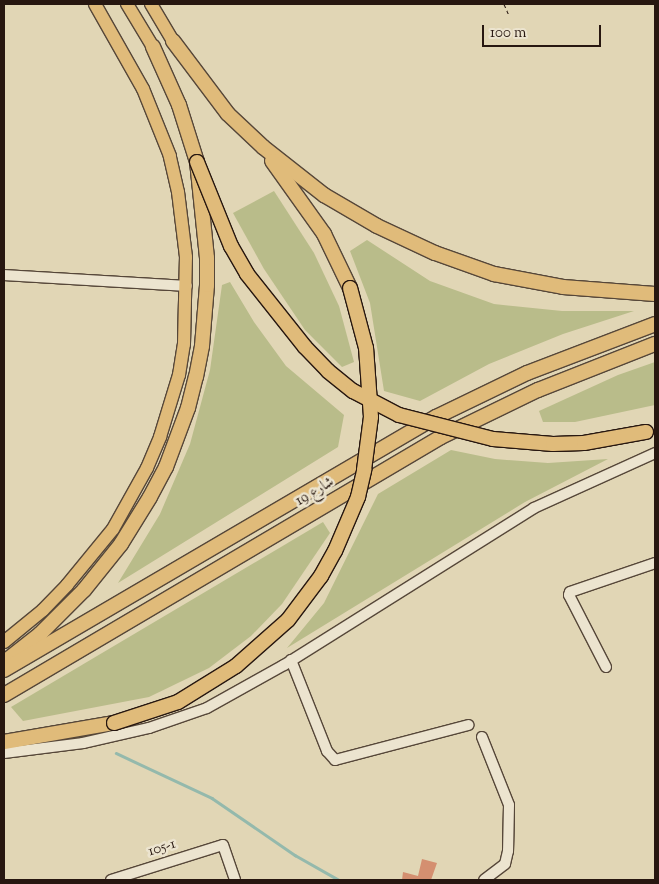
<!DOCTYPE html>
<meta charset="utf-8">
<style>
body{margin:0}
#map{position:relative;width:659px;height:884px;overflow:hidden;background:#e1d6b5;font-family:"Sorts Mill Goudy",Amiri,serif}
div>[style]{position:absolute}
.green>*{inset:0;background:#b9bc8a}
.stream>*{height:2.5px;margin:-1.25px;padding:0 1.25px;transform-origin:1.25px;border-radius:1.25px;background:#94b9ac}
.building>*{inset:0;background:#d48f70}
.path>*{height:1px;margin-top:-0.5px;transform-origin:0;background:repeating-linear-gradient(90deg,#271710 0 4px,transparent 0 6.5px)}
.roads{filter:drop-shadow(1px 0 #564739) drop-shadow(-1px 0 #564739) drop-shadow(0 1px #564739) drop-shadow(0 -1px #564739)}
.minor>*{height:10px;margin:-5px;padding:0 5px;transform-origin:5px;border-radius:5px;background:#ece4cf}
.major>*{height:12px;margin:-6px;padding:0 6px;transform-origin:6px;border-radius:6px;background:#e0bb7a}
.highway>*{height:14px;margin:-7px;padding:0 7px;transform-origin:7px;border-radius:7px;background:#e0bb7a}
.bridges{filter:drop-shadow(1px 0 #271710) drop-shadow(-1px 0 #271710) drop-shadow(0 1px #271710) drop-shadow(0 -1px #271710)}
.highway-bridge>*{height:14px;margin:-7px;padding:0 7px;transform-origin:7px;border-radius:7px;background:#e0bb7a}
span{translate:-50% -50%;white-space:nowrap;text-align:center;line-height:1.15;-webkit-text-stroke:5px #ece4cf;paint-order:stroke}
.street-label{font-size:15px;color:#271710}
.frame{position:absolute;inset:0;border:5px solid #271710;pointer-events:none}
.scale{position:absolute;left:482px;top:25px;width:119px;height:22px;box-sizing:border-box;border:2px solid #271710;border-top:0;padding-left:6px;font-size:15px;line-height:18px;white-space:nowrap;color:#271710;-webkit-text-stroke:4px #ece4cf;paint-order:stroke}
</style>
<div id="map">
<div class="green">
<div style="clip-path:polygon(274px 191px,314px 253px,339px 306px,354px 362px,342px 367px,305px 330px,264px 269px,233px 213px)"></div>
<div style="clip-path:polygon(367px 240px,430px 281px,494px 304px,562px 311px,634px 311px,563px 334px,489px 364px,420px 401px,384px 391px,370px 303px,350px 251px)"></div>
<div style="clip-path:polygon(230px 282px,254px 322px,286px 366px,344px 415px,338px 447px,118px 583px,160px 514px,190px 444px,210px 370px,222px 285px)"></div>
<div style="clip-path:polygon(655px 362px,655px 405px,575px 422px,543px 422px,539px 411px,618px 375px)"></div>
<div style="clip-path:polygon(451px 450px,495px 459px,548px 463px,608px 459px,525px 502px,287px 648px,324px 603px,378px 494px)"></div>
<div style="clip-path:polygon(323px 522px,330px 533px,282px 604px,251px 636px,209px 668px,149px 697px,23px 721px,11px 707px)"></div>
</div>
<div class="stream">
<div style="left:116px;top:753px;width:106px;rotate:25.1deg"></div>
<div style="left:212px;top:798px;width:101px;rotate:34.5deg"></div>
<div style="left:295px;top:855px;width:51px;rotate:29.6deg"></div>
</div>
<div class="building">
<div style="clip-path:polygon(422px 859px,437px 863px,431px 880px,402px 880px,403px 872px,418px 876px)"></div>
</div>
<div class="path">
<div style="left:504px;top:4px;width:12px;rotate:66deg"></div>
</div>
<div class="roads">
<div class="minor">
<div style="left:4px;top:275px;width:183px;rotate:3.4deg"></div>
<div style="left:291px;top:660px;width:98px;rotate:68.4deg"></div>
<div style="left:327px;top:751px;width:12px;rotate:48deg"></div>
<div style="left:335px;top:760px;width:138px;rotate:-14.7deg"></div>
<div style="left:606px;top:667px;width:81px;rotate:-117.2deg"></div>
<div style="left:569px;top:595px;width:3px;rotate:-72deg"></div>
<div style="left:570px;top:592px;width:90px;rotate:-18.8deg"></div>
<div style="left:482px;top:737px;width:73px;rotate:68.3deg"></div>
<div style="left:509px;top:805px;width:46px;rotate:91.2deg"></div>
<div style="left:508px;top:851px;width:13px;rotate:103deg"></div>
<div style="left:505px;top:864px;width:26px;rotate:143deg"></div>
<div style="left:4px;top:753px;width:80px;rotate:-7.2deg"></div>
<div style="left:83px;top:743px;width:68px;rotate:-12.8deg"></div>
<div style="left:149px;top:728px;width:61px;rotate:-19deg"></div>
<div style="left:207px;top:708px;width:88px;rotate:-29.2deg"></div>
<div style="left:284px;top:665px;width:295px;rotate:-32.1deg"></div>
<div style="left:534px;top:508px;width:133px;rotate:-24.4deg"></div>
<div style="left:111px;top:880px;width:117px;rotate:-17.4deg"></div>
<div style="left:223px;top:845px;width:37px;rotate:71deg"></div>
</div>
<div class="major">
<div style="left:127px;top:4px;width:50px;rotate:58.8deg"></div>
<div style="left:151px;top:4px;width:43px;rotate:59.3deg"></div>
<div style="left:4px;top:642px;width:50px;rotate:-39.4deg"></div>
<div style="left:43px;top:610px;width:35px;rotate:-46deg"></div>
<div style="left:67px;top:585px;width:72px;rotate:-50.6deg"></div>
<div style="left:113px;top:529px;width:70px;rotate:-60.9deg"></div>
<div style="left:147px;top:468px;width:34px;rotate:-67deg"></div>
<div style="left:160px;top:437px;width:65px;rotate:-73deg"></div>
<div style="left:179px;top:375px;width:31px;rotate:-81deg"></div>
<div style="left:184px;top:344px;width:87px;rotate:-88.7deg"></div>
<div style="left:186px;top:257px;width:65px;rotate:-97deg"></div>
<div style="left:178px;top:192px;width:37px;rotate:-103deg"></div>
<div style="left:170px;top:156px;width:72px;rotate:-111.9deg"></div>
<div style="left:143px;top:89px;width:98px;rotate:-119.5deg"></div>
</div>
<div class="highway">
<div style="left:173px;top:41px;width:91px;rotate:53deg"></div>
<div style="left:228px;top:114px;width:48px;rotate:43.3deg"></div>
<div style="left:263px;top:147px;width:78px;rotate:38.2deg"></div>
<div style="left:324px;top:195px;width:61px;rotate:30.3deg"></div>
<div style="left:377px;top:226px;width:64px;rotate:25deg"></div>
<div style="left:435px;top:253px;width:63px;rotate:19.6deg"></div>
<div style="left:494px;top:274px;width:70px;rotate:10.7deg"></div>
<div style="left:563px;top:287px;width:92px;rotate:4.4deg"></div>
<div style="left:272px;top:161px;width:90px;rotate:54.5deg"></div>
<div style="left:324px;top:234px;width:60px;rotate:64.3deg"></div>
<div style="left:7px;top:660px;width:42px;rotate:-38.2deg"></div>
<div style="left:40px;top:634px;width:62px;rotate:-45deg"></div>
<div style="left:84px;top:590px;width:59px;rotate:-51.2deg"></div>
<div style="left:121px;top:544px;width:55px;rotate:-58.3deg"></div>
<div style="left:150px;top:497px;width:34px;rotate:-62deg"></div>
<div style="left:166px;top:467px;width:63px;rotate:-69.6deg"></div>
<div style="left:188px;top:408px;width:32px;rotate:-76deg"></div>
<div style="left:196px;top:377px;width:32px;rotate:-79deg"></div>
<div style="left:202px;top:346px;width:61px;rotate:-85.3deg"></div>
<div style="left:207px;top:285px;width:27px;rotate:-90deg"></div>
<div style="left:207px;top:258px;width:97px;rotate:-95.9deg"></div>
<div style="left:197px;top:162px;width:60px;rotate:-107.5deg"></div>
<div style="left:179px;top:105px;width:64px;rotate:-114.1deg"></div>
<div style="left:4px;top:670px;width:501px;rotate:-30.36deg"></div>
<div style="left:436px;top:417px;width:101px;rotate:-25.8deg"></div>
<div style="left:527px;top:373px;width:137px;rotate:-20.9deg"></div>
<div style="left:4px;top:695px;width:507px;rotate:-30.56deg"></div>
<div style="left:441px;top:437px;width:108px;rotate:-25.9deg"></div>
<div style="left:538px;top:390px;width:126px;rotate:-21.5deg"></div>
<div style="left:4px;top:742px;width:112px;rotate:-9.8deg"></div>
</div>
</div>
<div class="bridges">
<div class="highway-bridge">
<div style="left:197px;top:162px;width:91px;rotate:68deg"></div>
<div style="left:231px;top:246px;width:32px;rotate:60deg"></div>
<div style="left:247px;top:274px;width:93px;rotate:51.5deg"></div>
<div style="left:305px;top:347px;width:33px;rotate:46deg"></div>
<div style="left:328px;top:371px;width:32px;rotate:39deg"></div>
<div style="left:353px;top:391px;width:52px;rotate:27.6deg"></div>
<div style="left:399px;top:415px;width:97px;rotate:14.3deg"></div>
<div style="left:493px;top:439px;width:60px;rotate:4.8deg"></div>
<div style="left:553px;top:444px;width:31px;rotate:-2deg"></div>
<div style="left:584px;top:443px;width:63px;rotate:-10.1deg"></div>
<div style="left:114px;top:723px;width:67px;rotate:-18.2deg"></div>
<div style="left:178px;top:702px;width:68px;rotate:-31.8deg"></div>
<div style="left:236px;top:666px;width:69px;rotate:-41.5deg"></div>
<div style="left:288px;top:620px;width:55px;rotate:-53.1deg"></div>
<div style="left:321px;top:576px;width:29px;rotate:-61deg"></div>
<div style="left:335px;top:551px;width:59px;rotate:-66.9deg"></div>
<div style="left:358px;top:497px;width:28px;rotate:-77deg"></div>
<div style="left:364px;top:470px;width:53px;rotate:-82.5deg"></div>
<div style="left:371px;top:417px;width:69px;rotate:-94.1deg"></div>
<div style="left:366px;top:348px;width:62px;rotate:-104.9deg"></div>
</div>
</div>
<div class="street-label">
<span style="left:315px;top:492px;rotate:-31deg">شارع 19</span>
<span style="left:162px;top:848px;rotate:-18deg">105-1</span>
</div>
<div class="frame"></div>
<div class="scale">100 m</div>
</div>
